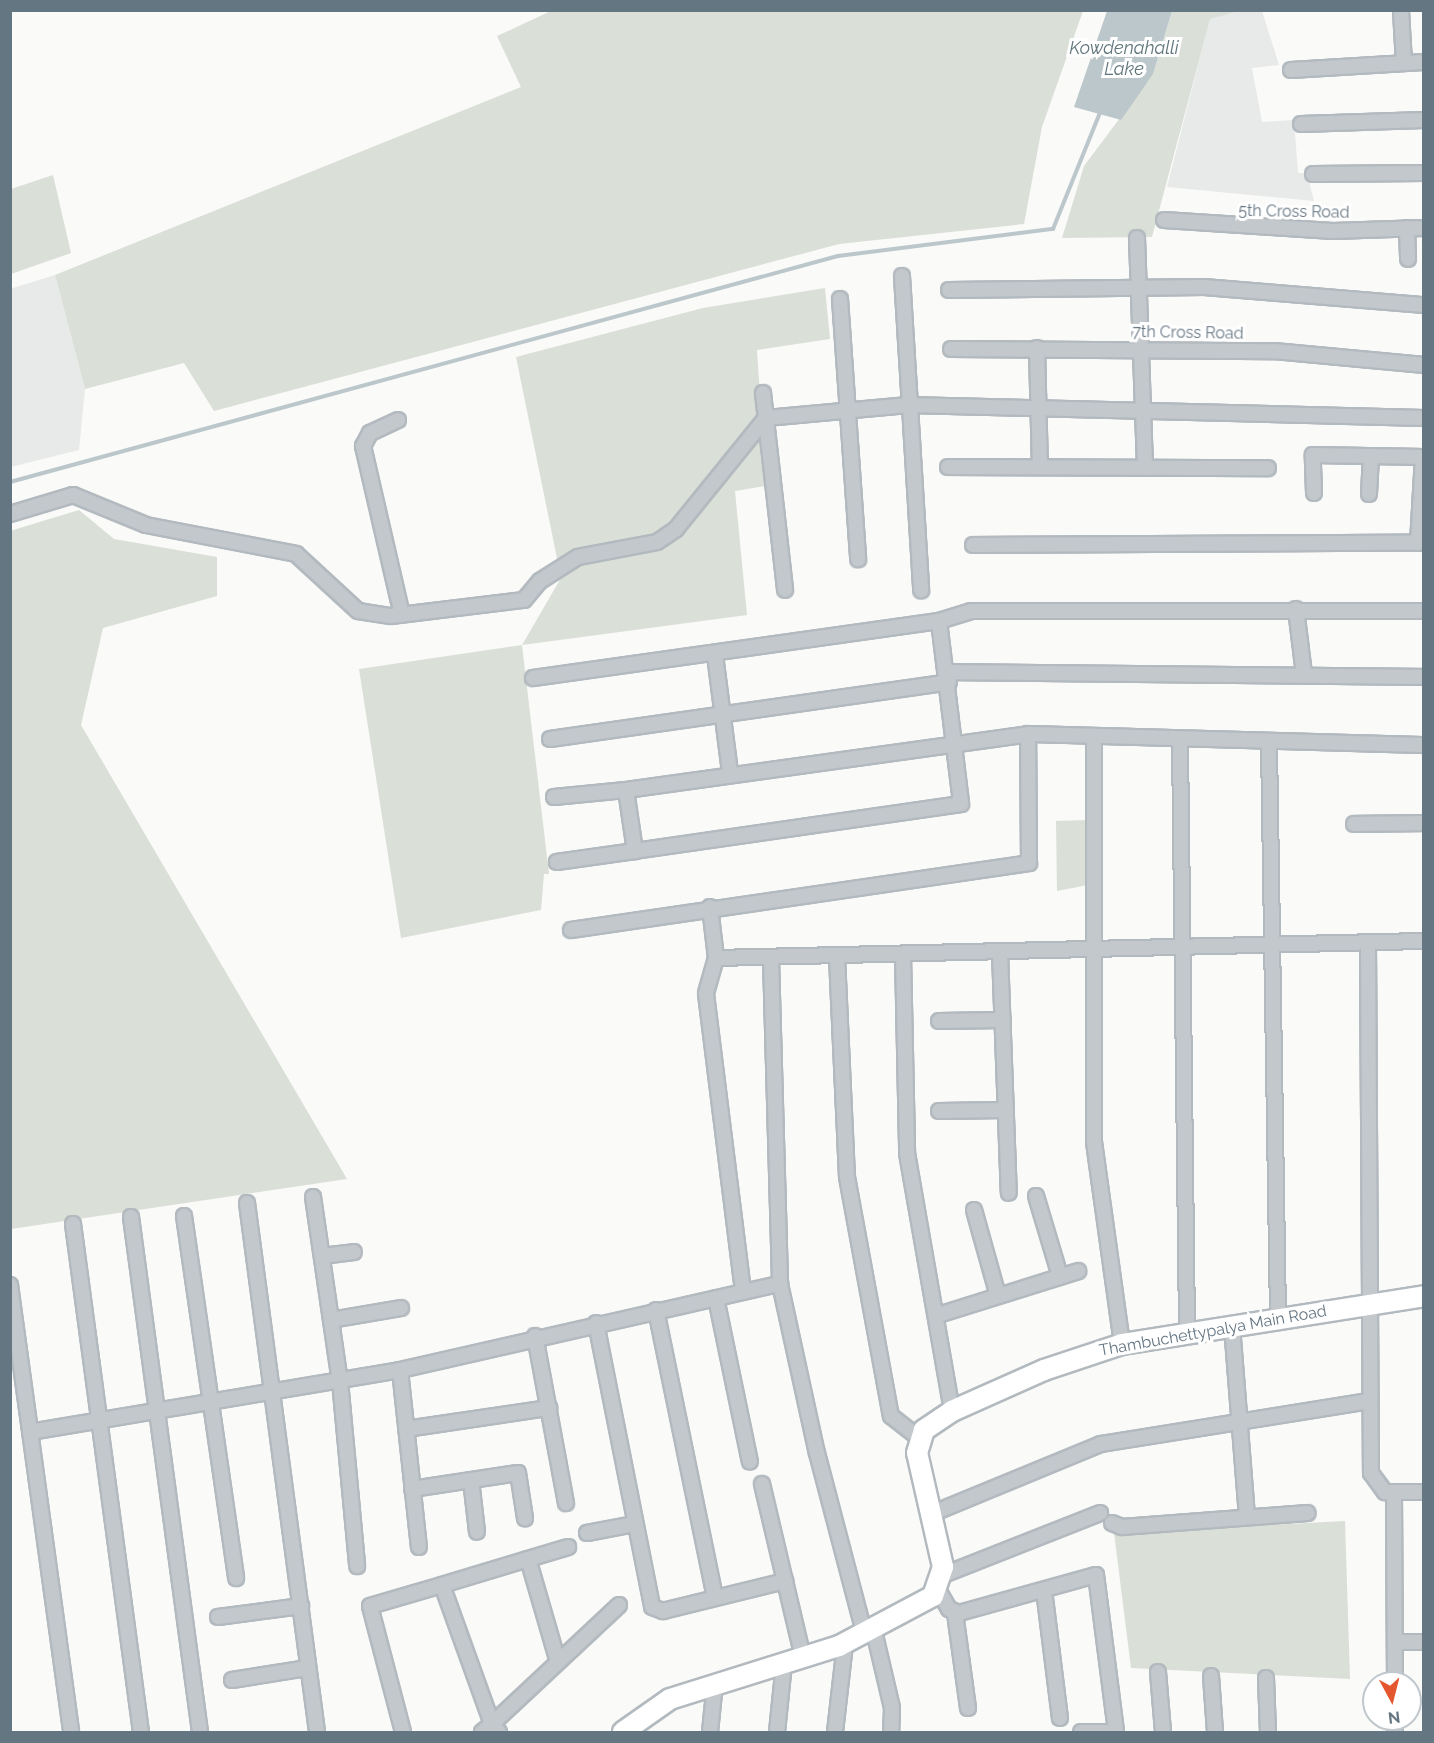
<!DOCTYPE html>
<style>
body{margin:0}
#map{position:relative;width:1434px;height:1743px;overflow:hidden;background:#fafaf8;font-family:Raleway,sans-serif}
div>[style]{position:absolute}
.built>*{inset:0;background:#e8e9e9}
.green>*{inset:0;background:#dadfd7}
.water>*{inset:0;background:#bbc7cb}
.stream>*{height:4px;margin:-2px;padding:0 2px;transform-origin:2px;border-radius:2px;background:#bbc7cb}
.roads{filter:drop-shadow(2px 0 #b3babf) drop-shadow(-2px 0 #b3babf) drop-shadow(0 2px #b3babf) drop-shadow(0 -2px #b3babf)}
.street>*{height:14px;margin:-7px;padding:0 7px;transform-origin:7px;border-radius:7px;background:#c3c8cc}
.secondary>*{height:20px;margin:-10px;padding:0 10px;transform-origin:10px;border-radius:10px;background:#fff}
span{translate:-50% -50%;white-space:nowrap;text-align:center;line-height:1.15;-webkit-text-stroke:6px #fff;paint-order:stroke}
.street-label{font-size:16px;color:#657683}
.water-label{font-size:18px;color:#60757c;font-style:italic}
.frame{position:absolute;inset:0;border:12px solid #657683;pointer-events:none}
.north{position:absolute;left:1362px;top:1671px;width:60px;height:60px;box-sizing:border-box;background:#fff;border:2px solid #c1c8cd;border-radius:50%;rotate:173deg;font-size:16px;font-weight:700;line-height:24px;text-align:center;color:#657683}
.north::after{content:'';display:block;margin:auto;width:21px;height:27px;background:#e4572e;clip-path:polygon(50% 0,100% 100%,50% 72%,0 100%)}
</style>
<div id="map">
<div class="built">
<div style="clip-path:polygon(1239px 11px,1262px 11px,1279px 65px,1252px 68px,1262px 122px,1294px 120px,1298px 173px,1307px 173px,1314px 201px,1167px 187px,1210px 18px)"></div>
<div style="clip-path:polygon(55px 275px,85px 389px,79px 450px,11px 467px,10px 289px)"></div>
</div>
<div class="green">
<div style="clip-path:polygon(551px 11px,1083px 11px,1042px 127px,1024px 224px,839px 244px,214px 411px,184px 363px,85px 389px,55px 275px,521px 87px,497px 36px)"></div>
<div style="clip-path:polygon(1172px 11px,1239px 11px,1210px 19px,1152px 237px,1062px 238px,1084px 166px,1153px 74px)"></div>
<div style="clip-path:polygon(53px 175px,71px 253px,11px 274px,11px 189px)"></div>
<div style="clip-path:polygon(825px 288px,830px 339px,757px 350px,766px 486px,735px 491px,747px 615px,522px 645px,549px 874px,544px 874px,541px 910px,401px 938px,359px 669px,522px 645px,561px 578px,516px 357px,703px 308px)"></div>
<div style="clip-path:polygon(79px 510px,114px 539px,217px 557px,217px 596px,103px 628px,81px 725px,347px 1179px,11px 1229px,10px 531px)"></div>
<div style="clip-path:polygon(1089px 820px,1088px 885px,1057px 891px,1056px 821px)"></div>
<div style="clip-path:polygon(1345px 1521px,1350px 1679px,1131px 1668px,1114px 1533px)"></div>
</div>
<div class="water">
<div style="clip-path:polygon(1107px 11px,1172px 11px,1153px 74px,1121px 120px,1074px 107px)"></div>
</div>
<div class="stream">
<div style="left:10px;top:482px;width:858px;rotate:-15.27deg"></div>
<div style="left:838px;top:256px;width:217px;rotate:-7.2deg"></div>
<div style="left:1053px;top:229px;width:128px;rotate:-68deg"></div>
</div>
<div class="roads">
<div class="street">
<div style="left:1401px;top:11px;width:52px;rotate:86.7deg"></div>
<div style="left:1291px;top:70px;width:133px;rotate:-3.4deg"></div>
<div style="left:1301px;top:124px;width:123px;rotate:-1.9deg"></div>
<div style="left:1313px;top:174px;width:111px;rotate:-0.5deg"></div>
<div style="left:1164px;top:220px;width:169px;rotate:3.7deg"></div>
<div style="left:1333px;top:231px;width:91px;rotate:-1.9deg"></div>
<div style="left:1407px;top:228px;width:31px;rotate:88deg"></div>
<div style="left:1137px;top:238px;width:230px;rotate:88deg"></div>
<div style="left:902px;top:276px;width:315px;rotate:86.5deg"></div>
<div style="left:949px;top:290px;width:255px;rotate:-0.7deg"></div>
<div style="left:1204px;top:287px;width:221px;rotate:4.7deg"></div>
<div style="left:840px;top:299px;width:261px;rotate:86deg"></div>
<div style="left:1037px;top:348px;width:119px;rotate:88.6deg"></div>
<div style="left:951px;top:349px;width:323px;rotate:0.4deg"></div>
<div style="left:1274px;top:351px;width:151px;rotate:5.3deg"></div>
<div style="left:763px;top:393px;width:198px;rotate:83.6deg"></div>
<div style="left:398px;top:420px;width:31px;rotate:155deg"></div>
<div style="left:370px;top:433px;width:15px;rotate:118deg"></div>
<div style="left:363px;top:446px;width:173px;rotate:77deg"></div>
<div style="left:948px;top:467px;width:320px;rotate:0.2deg"></div>
<div style="left:1314px;top:493px;width:38px;rotate:-92deg"></div>
<div style="left:1313px;top:455px;width:111px;rotate:1deg"></div>
<div style="left:1369px;top:494px;width:38px;rotate:-87deg"></div>
<div style="left:10px;top:514px;width:66px;rotate:-16.8deg"></div>
<div style="left:73px;top:495px;width:79px;rotate:22.3deg"></div>
<div style="left:146px;top:525px;width:153px;rotate:10.9deg"></div>
<div style="left:296px;top:554px;width:84px;rotate:42.6deg"></div>
<div style="left:358px;top:611px;width:33px;rotate:9deg"></div>
<div style="left:391px;top:616px;width:134px;rotate:-6.9deg"></div>
<div style="left:524px;top:600px;width:25px;rotate:-50deg"></div>
<div style="left:540px;top:581px;width:45px;rotate:-32.3deg"></div>
<div style="left:578px;top:557px;width:80px;rotate:-10.8deg"></div>
<div style="left:657px;top:542px;width:23px;rotate:-34deg"></div>
<div style="left:676px;top:529px;width:143px;rotate:-51deg"></div>
<div style="left:766px;top:418px;width:143px;rotate:-5.2deg"></div>
<div style="left:908px;top:405px;width:516px;rotate:1.44deg"></div>
<div style="left:1418px;top:543px;width:86px;rotate:-86.7deg"></div>
<div style="left:973px;top:545px;width:451px;rotate:-0.3deg"></div>
<div style="left:1296px;top:609px;width:65px;rotate:83deg"></div>
<div style="left:939px;top:621px;width:34px;rotate:-17deg"></div>
<div style="left:971px;top:611px;width:453px"></div>
<div style="left:715px;top:655px;width:118px;rotate:82.7deg"></div>
<div style="left:948px;top:672px;width:476px;rotate:0.6deg"></div>
<div style="left:533px;top:678px;width:410px;rotate:-8deg"></div>
<div style="left:939px;top:621px;width:184px;rotate:83.1deg"></div>
<div style="left:961px;top:804px;width:329px;rotate:171.8deg"></div>
<div style="left:1094px;top:736px;width:406px;rotate:90deg"></div>
<div style="left:1094px;top:1142px;width:204px;rotate:82.1deg"></div>
<div style="left:550px;top:739px;width:403px;rotate:-8.1deg"></div>
<div style="left:1180px;top:740px;width:593px;rotate:89.32deg"></div>
<div style="left:1269px;top:744px;width:575px;rotate:89.1deg"></div>
<div style="left:626px;top:790px;width:406px;rotate:-7.9deg"></div>
<div style="left:1028px;top:734px;width:396px;rotate:1.6deg"></div>
<div style="left:554px;top:797px;width:72px;rotate:-5.6deg"></div>
<div style="left:626px;top:790px;width:62px;rotate:81.6deg"></div>
<div style="left:635px;top:851px;width:79px;rotate:172deg"></div>
<div style="left:1354px;top:824px;width:70px;rotate:-0.8deg"></div>
<div style="left:710px;top:907px;width:51px;rotate:83.3deg"></div>
<div style="left:716px;top:958px;width:708px;rotate:-1.38deg"></div>
<div style="left:571px;top:930px;width:463px;rotate:-8.3deg"></div>
<div style="left:1029px;top:863px;width:129px;rotate:-90.4deg"></div>
<div style="left:1368px;top:943px;width:530px;rotate:89.68deg"></div>
<div style="left:1371px;top:1473px;width:24px;rotate:54deg"></div>
<div style="left:1385px;top:1492px;width:39px"></div>
<div style="left:1000px;top:953px;width:240px;rotate:87.9deg"></div>
<div style="left:903px;top:955px;width:198px;rotate:88.8deg"></div>
<div style="left:907px;top:1153px;width:262px;rotate:80.1deg"></div>
<div style="left:837px;top:957px;width:220px;rotate:87.4deg"></div>
<div style="left:847px;top:1177px;width:243px;rotate:79.6deg"></div>
<div style="left:891px;top:1416px;width:37px;rotate:38deg"></div>
<div style="left:716px;top:958px;width:37px;rotate:106deg"></div>
<div style="left:706px;top:994px;width:300px;rotate:82.9deg"></div>
<div style="left:771px;top:959px;width:325px;rotate:88.4deg"></div>
<div style="left:780px;top:1284px;width:173px;rotate:77.7deg"></div>
<div style="left:817px;top:1453px;width:189px;rotate:75.3deg"></div>
<div style="left:939px;top:1021px;width:64px;rotate:-0.9deg"></div>
<div style="left:939px;top:1111px;width:67px;rotate:-0.9deg"></div>
<div style="left:1036px;top:1196px;width:84px;rotate:73.3deg"></div>
<div style="left:313px;top:1197px;width:186px;rotate:81.7deg"></div>
<div style="left:340px;top:1381px;width:186px;rotate:84.7deg"></div>
<div style="left:247px;top:1203px;width:534px;rotate:82.46deg"></div>
<div style="left:974px;top:1210px;width:89px;rotate:74.4deg"></div>
<div style="left:184px;top:1216px;width:366px;rotate:81.8deg"></div>
<div style="left:131px;top:1217px;width:520px;rotate:82.37deg"></div>
<div style="left:73px;top:1224px;width:513px;rotate:82.38deg"></div>
<div style="left:322px;top:1256px;width:32px;rotate:-7deg"></div>
<div style="left:10px;top:1285px;width:451px;rotate:82.2deg"></div>
<div style="left:716px;top:1298px;width:167px;rotate:78.3deg"></div>
<div style="left:656px;top:1310px;width:293px;rotate:78.4deg"></div>
<div style="left:938px;top:1315px;width:147px;rotate:-17.4deg"></div>
<div style="left:331px;top:1320px;width:71px;rotate:-9.7deg"></div>
<div style="left:596px;top:1323px;width:289px;rotate:78.8deg"></div>
<div style="left:652px;top:1607px;width:12px;rotate:20deg"></div>
<div style="left:663px;top:1611px;width:126px;rotate:-13.8deg"></div>
<div style="left:1232px;top:1326px;width:191px;rotate:85.5deg"></div>
<div style="left:535px;top:1336px;width:170px;rotate:79.5deg"></div>
<div style="left:400px;top:1370px;width:178px;rotate:83.9deg"></div>
<div style="left:406px;top:1429px;width:145px;rotate:-8.4deg"></div>
<div style="left:30px;top:1432px;width:375px;rotate:-9.5deg"></div>
<div style="left:400px;top:1370px;width:390px;rotate:-12.8deg"></div>
<div style="left:471px;top:1480px;width:52px;rotate:83.4deg"></div>
<div style="left:762px;top:1484px;width:178px;rotate:76.7deg"></div>
<div style="left:412px;top:1489px;width:107px;rotate:-8.6deg"></div>
<div style="left:518px;top:1473px;width:46px;rotate:81.2deg"></div>
<div style="left:1394px;top:1494px;width:189px;rotate:89.7deg"></div>
<div style="left:931px;top:1514px;width:184px;rotate:-22.4deg"></div>
<div style="left:1101px;top:1444px;width:271px;rotate:-9.1deg"></div>
<div style="left:1112px;top:1523px;width:11px;rotate:22deg"></div>
<div style="left:1122px;top:1527px;width:186px;rotate:-4.3deg"></div>
<div style="left:587px;top:1533px;width:49px;rotate:-10.6deg"></div>
<div style="left:528px;top:1559px;width:42px;rotate:-16.7deg"></div>
<div style="left:943px;top:1575px;width:169px;rotate:-21.5deg"></div>
<div style="left:938px;top:1590px;width:22px;rotate:60deg"></div>
<div style="left:949px;top:1609px;width:11px;rotate:22deg"></div>
<div style="left:959px;top:1613px;width:142px;rotate:-15.5deg"></div>
<div style="left:1096px;top:1575px;width:158px;rotate:82.7deg"></div>
<div style="left:1044px;top:1590px;width:129px;rotate:82.9deg"></div>
<div style="left:955px;top:1613px;width:96px;rotate:82.2deg"></div>
<div style="left:218px;top:1617px;width:84px;rotate:-7.5deg"></div>
<div style="left:874px;top:1631px;width:79px;rotate:76.8deg"></div>
<div style="left:892px;top:1708px;width:24px;rotate:92deg"></div>
<div style="left:1395px;top:1642px;width:29px"></div>
<div style="left:558px;top:1662px;width:107px;rotate:-106.2deg"></div>
<div style="left:528px;top:1559px;width:90px;rotate:163.2deg"></div>
<div style="left:442px;top:1585px;width:148px;rotate:70.2deg"></div>
<div style="left:492px;top:1724px;width:174px;rotate:-43.1deg"></div>
<div style="left:1158px;top:1672px;width:60px;rotate:85.2deg"></div>
<div style="left:1211px;top:1676px;width:56px;rotate:85.9deg"></div>
<div style="left:1266px;top:1678px;width:54px;rotate:87.9deg"></div>
<div style="left:232px;top:1680px;width:77px;rotate:-9deg"></div>
<div style="left:1395px;top:1719px;width:13px;rotate:90deg"></div>
<div style="left:403px;top:1732px;width:130px;rotate:-104.7deg"></div>
<div style="left:370px;top:1606px;width:75px;rotate:-16.3deg"></div>
<div style="left:482px;top:1732px;width:13px;rotate:-39deg"></div>
<div style="left:492px;top:1724px;width:11px;rotate:49deg"></div>
<div style="left:710px;top:1732px;width:49px;rotate:-84.2deg"></div>
<div style="left:777px;top:1732px;width:69px;rotate:-84.2deg"></div>
<div style="left:835px;top:1732px;width:89px;rotate:-83.5deg"></div>
<div style="left:1081px;top:1732px;width:25px"></div>
</div>
<div class="secondary">
<div style="left:623px;top:1732px;width:57px;rotate:-35.1deg"></div>
<div style="left:670px;top:1699px;width:177px;rotate:-17.4deg"></div>
<div style="left:839px;top:1646px;width:106px;rotate:-28deg"></div>
<div style="left:933px;top:1596px;width:31px;rotate:-71deg"></div>
<div style="left:943px;top:1567px;width:117px;rotate:-102.8deg"></div>
<div style="left:917px;top:1453px;width:24px;rotate:-73deg"></div>
<div style="left:924px;top:1430px;width:34px;rotate:-34deg"></div>
<div style="left:952px;top:1411px;width:101px;rotate:-24deg"></div>
<div style="left:1044px;top:1370px;width:82px;rotate:-18.4deg"></div>
<div style="left:1122px;top:1344px;width:306px;rotate:-9deg"></div>
</div>
</div>
<div class="street-label">
<span style="left:1294px;top:212px;rotate:1deg">5th Cross Road</span>
<span style="left:1188px;top:333px;rotate:1deg">7th Cross Road</span>
<span style="left:1213px;top:1331px;rotate:-10deg">Thambuchettypalya Main Road</span>
</div>
<div class="water-label">
<span style="left:1124px;top:59px">Kowdenahalli<br>Lake</span>
</div>
<div class="frame"></div>
<div class="north">N</div>
</div>
